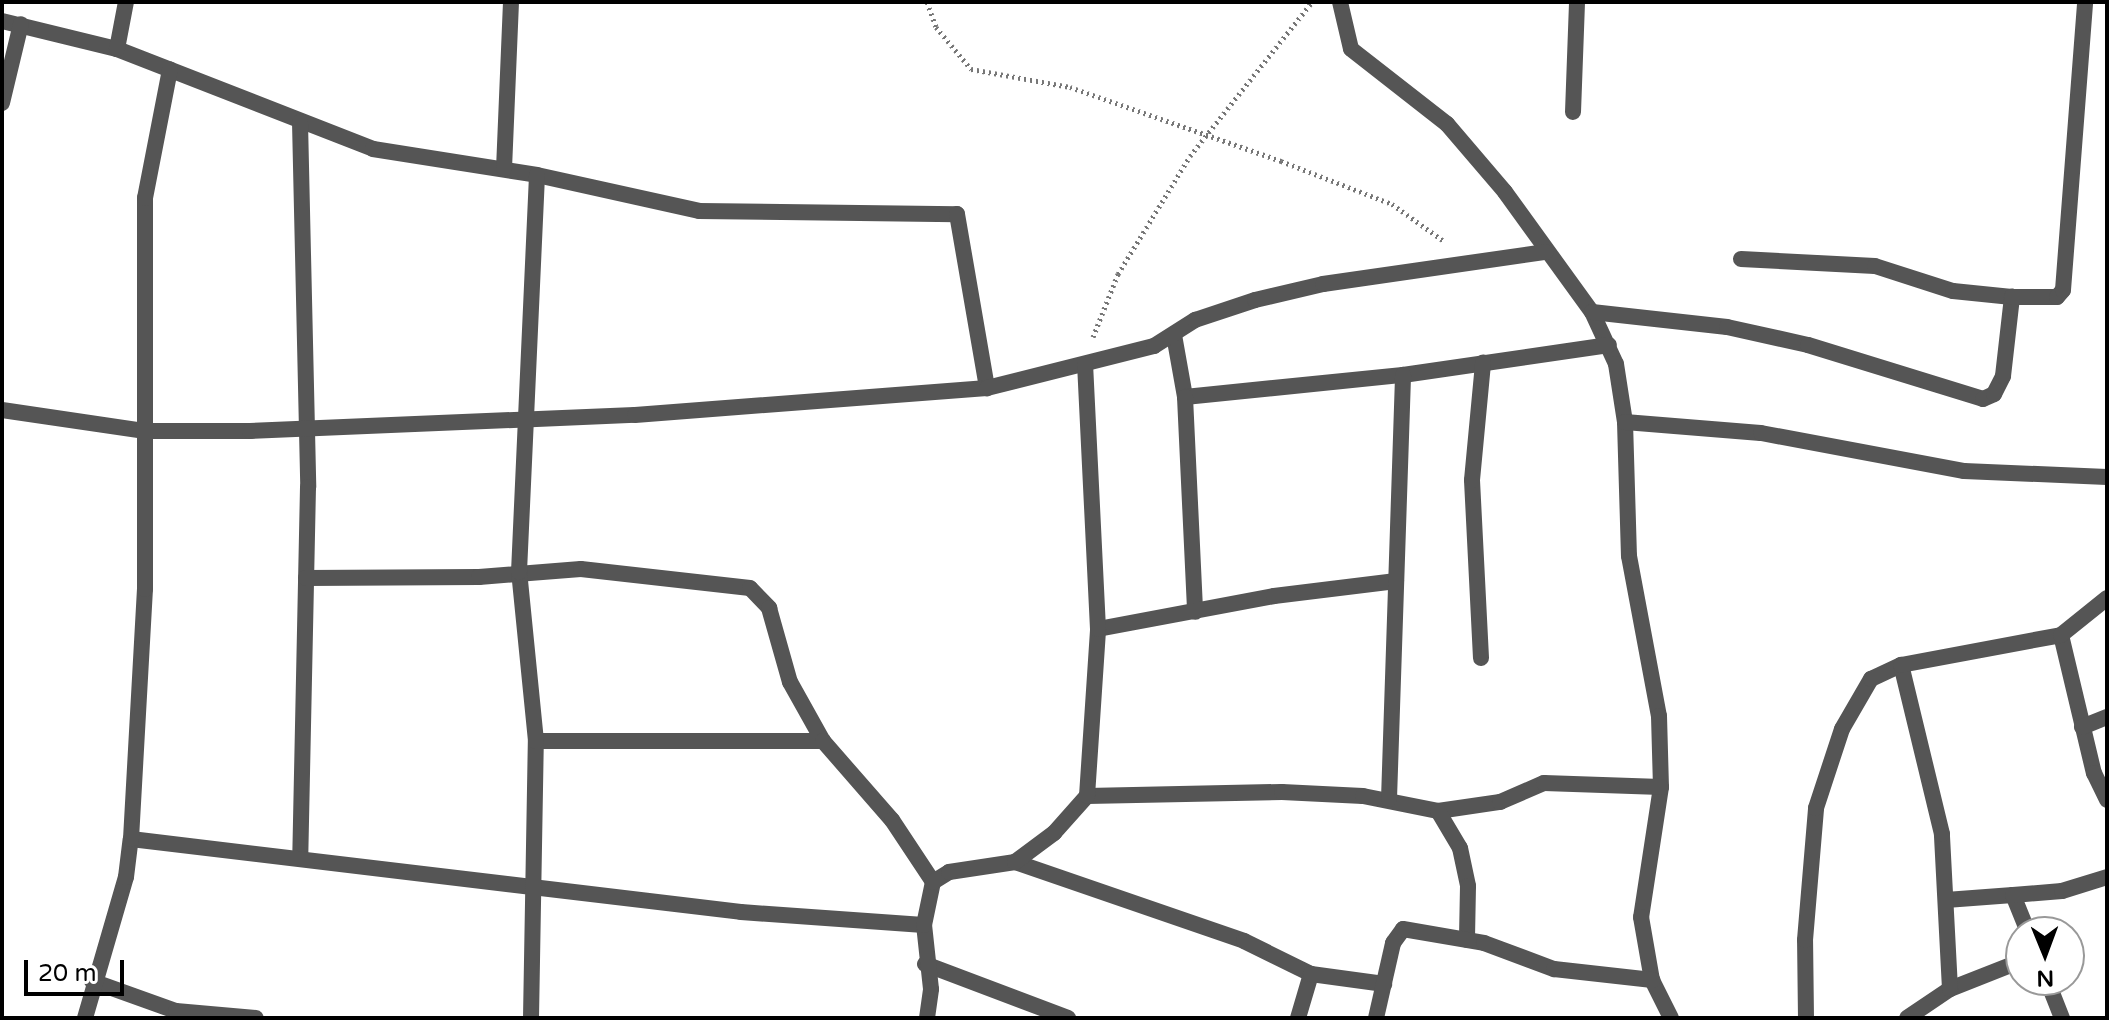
<!DOCTYPE html>
<style>
body{margin:0}
#map{position:relative;width:2109px;height:1020px;overflow:hidden;background:#fff;font-family:"Varela Round",sans-serif}
div>[style]{position:absolute}
.path>*{height:5px;margin-top:-2.5px;transform-origin:0;background:repeating-linear-gradient(90deg,#777 0 2px,transparent 0 6px)}
.street>*{height:16px;margin:-8px;padding:0 8px;transform-origin:8px;border-radius:8px;background:#555}
span{translate:-50% -50%;white-space:nowrap;text-align:center;line-height:1.15;-webkit-text-stroke:7px #fff;paint-order:stroke}
.frame{position:absolute;inset:0;border:4px solid #000;pointer-events:none}
.north{position:absolute;left:2005px;top:916px;width:80px;height:80px;box-sizing:border-box;background:#fff;border:2px solid #999;border-radius:50%;rotate:179deg;font-size:22px;font-weight:700;line-height:32px;text-align:center;color:#000}
.north::after{content:'';display:block;margin:auto;width:28px;height:36px;background:#000;clip-path:polygon(50% 0,100% 100%,50% 72%,0 100%)}
.scale{position:absolute;left:24px;top:960px;width:100px;height:36px;box-sizing:border-box;border:4px solid #000;border-top:0;padding-left:10px;font-size:24px;line-height:28px;white-space:nowrap;color:#000;-webkit-text-stroke:6px #fff;paint-order:stroke}
</style>
<div id="map">
<div class="path">
<div style="left:927px;top:2px;width:27px;rotate:70deg"></div>
<div style="left:936px;top:27px;width:55px;rotate:50.2deg"></div>
<div style="left:971px;top:69px;width:101px;rotate:10.3deg"></div>
<div style="left:1070px;top:87px;width:224px;rotate:19.3deg"></div>
<div style="left:1281px;top:161px;width:119px;rotate:21.2deg"></div>
<div style="left:1392px;top:204px;width:65px;rotate:35.6deg"></div>
<div style="left:1093px;top:337px;width:68px;rotate:-68.4deg"></div>
<div style="left:1118px;top:274px;width:138px;rotate:-58.6deg"></div>
<div style="left:1190px;top:156px;width:196px;rotate:-51.6deg"></div>
</div>
<div class="street">
<div style="left:1340px;top:2px;width:48px;rotate:76.8deg"></div>
<div style="left:1351px;top:49px;width:122px;rotate:38deg"></div>
<div style="left:1447px;top:124px;width:89px;rotate:49.5deg"></div>
<div style="left:1505px;top:192px;width:148px;rotate:54.1deg"></div>
<div style="left:1592px;top:312px;width:57px;rotate:65.2deg"></div>
<div style="left:1616px;top:364px;width:59px;rotate:81.2deg"></div>
<div style="left:1625px;top:422px;width:134px;rotate:88.3deg"></div>
<div style="left:1629px;top:556px;width:163px;rotate:79.4deg"></div>
<div style="left:1659px;top:716px;width:71px;rotate:88.4deg"></div>
<div style="left:1661px;top:787px;width:132px;rotate:98.7deg"></div>
<div style="left:1641px;top:917px;width:64px;rotate:80.1deg"></div>
<div style="left:1652px;top:980px;width:42px;rotate:63.4deg"></div>
<div style="left:2px;top:21px;width:118px;rotate:13.7deg"></div>
<div style="left:117px;top:49px;width:275px;rotate:21.3deg"></div>
<div style="left:373px;top:149px;width:166px;rotate:9deg"></div>
<div style="left:537px;top:175px;width:166px;rotate:12.5deg"></div>
<div style="left:699px;top:211px;width:258px;rotate:0.7deg"></div>
<div style="left:957px;top:214px;width:177px;rotate:80.2deg"></div>
<div style="left:117px;top:49px;width:48px;rotate:-79.2deg"></div>
<div style="left:2px;top:103px;width:81px;rotate:-76.5deg"></div>
<div style="left:1573px;top:112px;width:110px;rotate:-87.9deg"></div>
<div style="left:300px;top:122px;width:365px;rotate:88.7deg"></div>
<div style="left:308px;top:487px;width:369px;rotate:91.2deg"></div>
<div style="left:504px;top:169px;width:167px;rotate:-87.6deg"></div>
<div style="left:1741px;top:259px;width:134px;rotate:3deg"></div>
<div style="left:1875px;top:266px;width:82px;rotate:17.8deg"></div>
<div style="left:1953px;top:291px;width:59px;rotate:5.8deg"></div>
<div style="left:1592px;top:312px;width:136px;rotate:6.3deg"></div>
<div style="left:1727px;top:327px;width:83px;rotate:12.5deg"></div>
<div style="left:1808px;top:345px;width:183px;rotate:17.1deg"></div>
<div style="left:1983px;top:399px;width:12px;rotate:-24deg"></div>
<div style="left:1994px;top:394px;width:20px;rotate:-63deg"></div>
<div style="left:2003px;top:376px;width:80px;rotate:-83.5deg"></div>
<div style="left:2012px;top:297px;width:45px"></div>
<div style="left:2057px;top:297px;width:9px;rotate:-49deg"></div>
<div style="left:2063px;top:290px;width:289px;rotate:-85.6deg"></div>
<div style="left:1174px;top:335px;width:63px;rotate:79.9deg"></div>
<div style="left:1185px;top:397px;width:219px;rotate:-5.8deg"></div>
<div style="left:1403px;top:375px;width:208px;rotate:-8.3deg"></div>
<div style="left:1185px;top:397px;width:215px;rotate:87.3deg"></div>
<div style="left:2px;top:410px;width:145px;rotate:8.4deg"></div>
<div style="left:145px;top:431px;width:105px"></div>
<div style="left:250px;top:431px;width:385px;rotate:-2.4deg"></div>
<div style="left:635px;top:415px;width:353px;rotate:-4.4deg"></div>
<div style="left:987px;top:388px;width:172px;rotate:-14.1deg"></div>
<div style="left:1154px;top:346px;width:49px;rotate:-32.4deg"></div>
<div style="left:1195px;top:320px;width:63px;rotate:-18.4deg"></div>
<div style="left:1255px;top:300px;width:70px;rotate:-13.2deg"></div>
<div style="left:1323px;top:284px;width:225px;rotate:-8.2deg"></div>
<div style="left:1625px;top:422px;width:136px;rotate:4.6deg"></div>
<div style="left:1761px;top:433px;width:207px;rotate:10.6deg"></div>
<div style="left:1964px;top:471px;width:143px;rotate:2.4deg"></div>
<div style="left:306px;top:578px;width:173px;rotate:-0.3deg"></div>
<div style="left:479px;top:577px;width:102px;rotate:-4.5deg"></div>
<div style="left:581px;top:569px;width:170px;rotate:6.4deg"></div>
<div style="left:750px;top:588px;width:28px;rotate:46deg"></div>
<div style="left:769px;top:608px;width:77px;rotate:74.2deg"></div>
<div style="left:790px;top:682px;width:68px;rotate:60.8deg"></div>
<div style="left:823px;top:741px;width:287px;rotate:180deg"></div>
<div style="left:1098px;top:629px;width:179px;rotate:-10.6deg"></div>
<div style="left:1274px;top:596px;width:123px;rotate:-7deg"></div>
<div style="left:2061px;top:635px;width:142px;rotate:76.6deg"></div>
<div style="left:2094px;top:773px;width:30px;rotate:64deg"></div>
<div style="left:1481px;top:658px;width:178px;rotate:-92.9deg"></div>
<div style="left:1472px;top:480px;width:118px;rotate:-84.6deg"></div>
<div style="left:2082px;top:727px;width:27px;rotate:-22deg"></div>
<div style="left:823px;top:741px;width:105px;rotate:48.9deg"></div>
<div style="left:892px;top:820px;width:74px;rotate:56.5deg"></div>
<div style="left:1087px;top:796px;width:195px;rotate:-1.2deg"></div>
<div style="left:1282px;top:792px;width:81px;rotate:2.8deg"></div>
<div style="left:1363px;top:796px;width:76px;rotate:11.3deg"></div>
<div style="left:1438px;top:811px;width:63px;rotate:-8.3deg"></div>
<div style="left:1500px;top:802px;width:48px;rotate:-23.4deg"></div>
<div style="left:1544px;top:783px;width:117px;rotate:2deg"></div>
<div style="left:1389px;top:799px;width:424px;rotate:-88.1deg"></div>
<div style="left:1438px;top:811px;width:43px;rotate:59.3deg"></div>
<div style="left:1460px;top:848px;width:39px;rotate:78deg"></div>
<div style="left:1468px;top:886px;width:54px;rotate:91.1deg"></div>
<div style="left:131px;top:839px;width:614px;rotate:6.82deg"></div>
<div style="left:741px;top:912px;width:183px;rotate:4.1deg"></div>
<div style="left:1015px;top:862px;width:242px;rotate:19deg"></div>
<div style="left:1244px;top:941px;width:75px;rotate:26.2deg"></div>
<div style="left:1946px;top:900px;width:67px;rotate:-4.3deg"></div>
<div style="left:2028px;top:932px;width:40px;rotate:-112deg"></div>
<div style="left:2013px;top:895px;width:49px;rotate:-4.7deg"></div>
<div style="left:2062px;top:891px;width:47px;rotate:-17.3deg"></div>
<div style="left:925px;top:964px;width:153px;rotate:20.7deg"></div>
<div style="left:2047px;top:980px;width:41px;rotate:68.5deg"></div>
<div style="left:92px;top:981px;width:89px;rotate:19.7deg"></div>
<div style="left:176px;top:1011px;width:80px;rotate:5deg"></div>
<div style="left:1950px;top:989px;width:76px;rotate:-21.5deg"></div>
<div style="left:85px;top:1018px;width:147px;rotate:-73.8deg"></div>
<div style="left:126px;top:877px;width:38px;rotate:-83deg"></div>
<div style="left:131px;top:839px;width:250px;rotate:-86.8deg"></div>
<div style="left:145px;top:589px;width:391px;rotate:-90deg"></div>
<div style="left:145px;top:198px;width:131px;rotate:-79deg"></div>
<div style="left:531px;top:1018px;width:277px;rotate:-89deg"></div>
<div style="left:536px;top:741px;width:170px;rotate:-95.7deg"></div>
<div style="left:519px;top:572px;width:397px;rotate:-87.4deg"></div>
<div style="left:927px;top:1018px;width:29px;rotate:-82deg"></div>
<div style="left:931px;top:989px;width:64px;rotate:-96.2deg"></div>
<div style="left:924px;top:925px;width:44px;rotate:-78.2deg"></div>
<div style="left:933px;top:882px;width:19px;rotate:-32deg"></div>
<div style="left:949px;top:872px;width:67px;rotate:-8.6deg"></div>
<div style="left:1015px;top:862px;width:49px;rotate:-36.6deg"></div>
<div style="left:1054px;top:833px;width:50px;rotate:-48.3deg"></div>
<div style="left:1087px;top:796px;width:167px;rotate:-86.2deg"></div>
<div style="left:1098px;top:629px;width:264px;rotate:-92.8deg"></div>
<div style="left:1298px;top:1018px;width:46px;rotate:-73.5deg"></div>
<div style="left:1311px;top:974px;width:74px;rotate:7.8deg"></div>
<div style="left:1376px;top:1018px;width:77px;rotate:-77.2deg"></div>
<div style="left:1393px;top:943px;width:17px;rotate:-54deg"></div>
<div style="left:1403px;top:929px;width:82px;rotate:9.8deg"></div>
<div style="left:1484px;top:943px;width:75px;rotate:20.4deg"></div>
<div style="left:1554px;top:969px;width:99px;rotate:6.4deg"></div>
<div style="left:1806px;top:1018px;width:78px;rotate:-90.7deg"></div>
<div style="left:1805px;top:940px;width:132px;rotate:-85.2deg"></div>
<div style="left:1816px;top:808px;width:83px;rotate:-71.8deg"></div>
<div style="left:1842px;top:729px;width:58px;rotate:-59.9deg"></div>
<div style="left:1871px;top:679px;width:33px;rotate:-25deg"></div>
<div style="left:1907px;top:1018px;width:52px;rotate:-34deg"></div>
<div style="left:1950px;top:989px;width:155px;rotate:-93deg"></div>
<div style="left:1942px;top:834px;width:174px;rotate:-103.6deg"></div>
<div style="left:1901px;top:665px;width:163px;rotate:-10.6deg"></div>
<div style="left:2061px;top:635px;width:59px;rotate:-38.8deg"></div>
</div>
<div class="frame"></div>
<div class="north">N</div>
<div class="scale">20 m</div>
</div>
